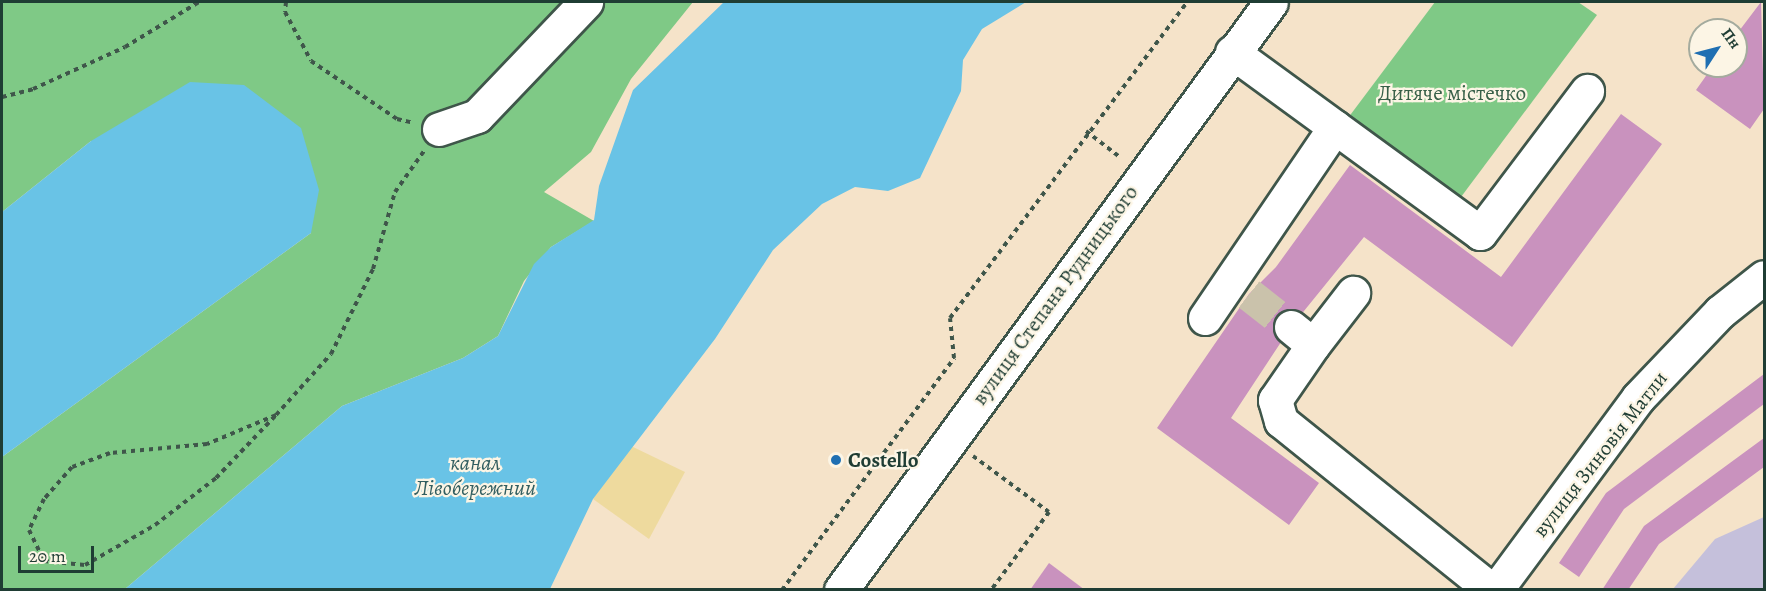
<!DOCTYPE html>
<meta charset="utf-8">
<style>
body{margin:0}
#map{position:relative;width:1766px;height:591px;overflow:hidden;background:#f5e3c9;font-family:Alegreya,serif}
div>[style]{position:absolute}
.industrial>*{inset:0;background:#c5c0db}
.green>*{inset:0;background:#7fc986}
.sand>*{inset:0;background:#eeda9e}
.water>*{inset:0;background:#69c3e6}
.building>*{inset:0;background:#c992be}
.minor-tunnel>*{height:33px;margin-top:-16.5px;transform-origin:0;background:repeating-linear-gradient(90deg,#cac2ab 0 33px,transparent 0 49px)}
.path>*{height:4px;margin-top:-2px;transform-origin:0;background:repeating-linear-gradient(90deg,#3f564a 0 4.5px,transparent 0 9px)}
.roads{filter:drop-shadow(2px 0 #3f564a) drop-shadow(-2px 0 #3f564a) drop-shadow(0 2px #3f564a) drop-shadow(0 -2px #3f564a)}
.minor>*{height:33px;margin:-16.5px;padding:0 16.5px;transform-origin:16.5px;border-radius:16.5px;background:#fff}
.dots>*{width:16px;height:16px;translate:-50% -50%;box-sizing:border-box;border:3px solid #fcf5e5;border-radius:50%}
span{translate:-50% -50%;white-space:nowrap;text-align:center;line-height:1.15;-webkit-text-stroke:4.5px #fcf5e5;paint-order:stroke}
.park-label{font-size:21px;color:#376048}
.street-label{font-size:21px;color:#1f3d34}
.poi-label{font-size:21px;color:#1f3d34;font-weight:700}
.left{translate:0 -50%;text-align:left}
.water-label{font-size:22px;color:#325e60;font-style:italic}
.frame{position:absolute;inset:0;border:3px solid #1f3d34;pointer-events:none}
.north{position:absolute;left:1688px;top:18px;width:60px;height:60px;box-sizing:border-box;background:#fcf5e5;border:2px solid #a4ab9e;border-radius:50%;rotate:54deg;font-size:16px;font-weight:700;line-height:24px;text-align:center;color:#1f3d34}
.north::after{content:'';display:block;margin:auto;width:21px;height:27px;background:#1f6fb2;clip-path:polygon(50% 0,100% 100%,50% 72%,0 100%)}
.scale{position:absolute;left:18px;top:546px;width:76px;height:27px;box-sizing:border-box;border:3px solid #1f3d34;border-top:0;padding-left:8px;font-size:18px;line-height:21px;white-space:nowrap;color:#1f3d34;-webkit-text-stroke:4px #fcf5e5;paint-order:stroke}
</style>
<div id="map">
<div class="industrial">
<div style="clip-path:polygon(1764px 517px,1764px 589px,1673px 589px,1715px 539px)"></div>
</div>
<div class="green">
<div style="clip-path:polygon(2px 2px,693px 2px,631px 79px,591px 152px,544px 192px,594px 221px,551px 247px,524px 281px,498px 336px,463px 358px,342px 406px,125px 589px,2px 589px,2px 457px,311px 233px,91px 141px,2px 212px)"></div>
<div style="clip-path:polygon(1435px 2px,1578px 2px,1597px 15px,1458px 201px,1348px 118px)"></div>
</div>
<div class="sand">
<div style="clip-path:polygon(631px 446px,685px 472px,649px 539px,593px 499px)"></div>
</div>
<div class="water">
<div style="clip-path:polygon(724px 2px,1026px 2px,982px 29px,963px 60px,961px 91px,920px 178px,888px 191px,855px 187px,822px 204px,773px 250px,715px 339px,593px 499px,550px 589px,125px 589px,342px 406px,463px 358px,498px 336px,534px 264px,551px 247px,594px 220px,599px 186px,633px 90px)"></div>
<div style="clip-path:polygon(190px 82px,244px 85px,301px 128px,319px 190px,311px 233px,2px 457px,2px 212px,91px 141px)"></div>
</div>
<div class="building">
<div style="clip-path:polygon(1761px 2px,1764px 109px,1750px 129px,1696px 90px,1713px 66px,1736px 66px,1736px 35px)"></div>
<div style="clip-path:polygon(1621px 114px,1662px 144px,1512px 347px,1364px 237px,1291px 327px,1231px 418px,1319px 483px,1289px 525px,1157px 428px,1249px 294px,1276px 267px,1350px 165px,1501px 277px)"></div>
<div style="clip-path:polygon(1764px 374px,1764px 404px,1624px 509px,1579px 577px,1559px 563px,1606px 493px)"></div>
<div style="clip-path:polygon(1764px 438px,1764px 467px,1659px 544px,1628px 590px,1602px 590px,1644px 526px)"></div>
<div style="clip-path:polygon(1049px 563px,1085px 590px,1030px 590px)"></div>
</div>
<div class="minor-tunnel">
<div style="left:1249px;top:294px;width:53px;rotate:38.2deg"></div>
</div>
<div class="path">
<div style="left:286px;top:2px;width:10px;rotate:96deg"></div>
<div style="left:285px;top:12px;width:55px;rotate:62deg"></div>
<div style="left:311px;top:61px;width:104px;rotate:34deg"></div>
<div style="left:397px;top:119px;width:17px;rotate:13deg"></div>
<div style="left:2px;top:97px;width:32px;rotate:-14deg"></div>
<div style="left:33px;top:89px;width:101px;rotate:-24.5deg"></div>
<div style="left:125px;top:47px;width:87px;rotate:-31.3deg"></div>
<div style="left:1086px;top:131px;width:44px;rotate:37.6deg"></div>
<div style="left:276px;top:415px;width:75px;rotate:157.2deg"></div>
<div style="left:207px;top:444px;width:97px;rotate:174.7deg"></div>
<div style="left:110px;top:453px;width:40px;rotate:159.8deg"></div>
<div style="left:72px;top:467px;width:43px;rotate:131.2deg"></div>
<div style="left:44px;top:499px;width:34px;rotate:116deg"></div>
<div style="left:29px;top:530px;width:34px;rotate:64deg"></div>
<div style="left:44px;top:561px;width:41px;rotate:5.6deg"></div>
<div style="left:85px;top:565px;width:81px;rotate:-29.7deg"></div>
<div style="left:155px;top:525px;width:77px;rotate:-37.6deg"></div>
<div style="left:216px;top:478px;width:87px;rotate:-46.4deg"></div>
<div style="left:276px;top:415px;width:82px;rotate:-48deg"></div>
<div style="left:331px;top:354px;width:95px;rotate:-63.7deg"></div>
<div style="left:373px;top:269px;width:80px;rotate:-74.1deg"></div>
<div style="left:395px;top:192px;width:50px;rotate:-54.7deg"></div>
<div style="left:973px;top:456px;width:94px;rotate:36.4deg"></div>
<div style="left:1049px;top:512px;width:97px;rotate:126.6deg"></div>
<div style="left:782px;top:590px;width:289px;rotate:-53.4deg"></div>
<div style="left:954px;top:358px;width:40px;rotate:-95.7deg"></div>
<div style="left:950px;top:318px;width:395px;rotate:-53.1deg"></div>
</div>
<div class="roads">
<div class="minor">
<div style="left:1232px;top:52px;width:307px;rotate:36.1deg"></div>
<div style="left:1480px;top:233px;width:178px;rotate:-53deg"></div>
<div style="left:439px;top:129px;width:40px;rotate:-18.9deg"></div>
<div style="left:477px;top:116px;width:158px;rotate:-46.3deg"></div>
<div style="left:1205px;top:318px;width:231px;rotate:-55.8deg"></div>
<div style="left:1291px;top:327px;width:28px;rotate:39deg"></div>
<div style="left:1313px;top:345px;width:66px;rotate:-52.4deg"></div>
<div style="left:1313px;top:345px;width:67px;rotate:124.6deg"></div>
<div style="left:1275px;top:400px;width:22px;rotate:74deg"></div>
<div style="left:1281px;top:421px;width:270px;rotate:38.8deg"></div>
<div style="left:841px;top:590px;width:728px;rotate:-53.82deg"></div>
<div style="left:1496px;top:590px;width:239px;rotate:-53.5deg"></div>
<div style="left:1638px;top:398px;width:119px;rotate:-46.4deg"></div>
<div style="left:1720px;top:312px;width:56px;rotate:-38.5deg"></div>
</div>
</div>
<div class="dots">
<div style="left:836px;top:460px;background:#1f6fb2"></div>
</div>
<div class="park-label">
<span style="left:1452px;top:93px">Дитяче містечко</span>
</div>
<div class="street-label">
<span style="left:1055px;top:295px;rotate:-54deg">вулиця Степана Рудницького</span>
<span style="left:1600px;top:454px;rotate:-52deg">вулиця Зиновія Матли</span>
</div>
<div class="poi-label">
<span class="left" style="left:848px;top:460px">Costello</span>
</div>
<div class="water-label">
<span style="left:475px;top:476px">канал<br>Лівобережний</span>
</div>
<div class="frame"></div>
<div class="north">Пн</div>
<div class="scale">20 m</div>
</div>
